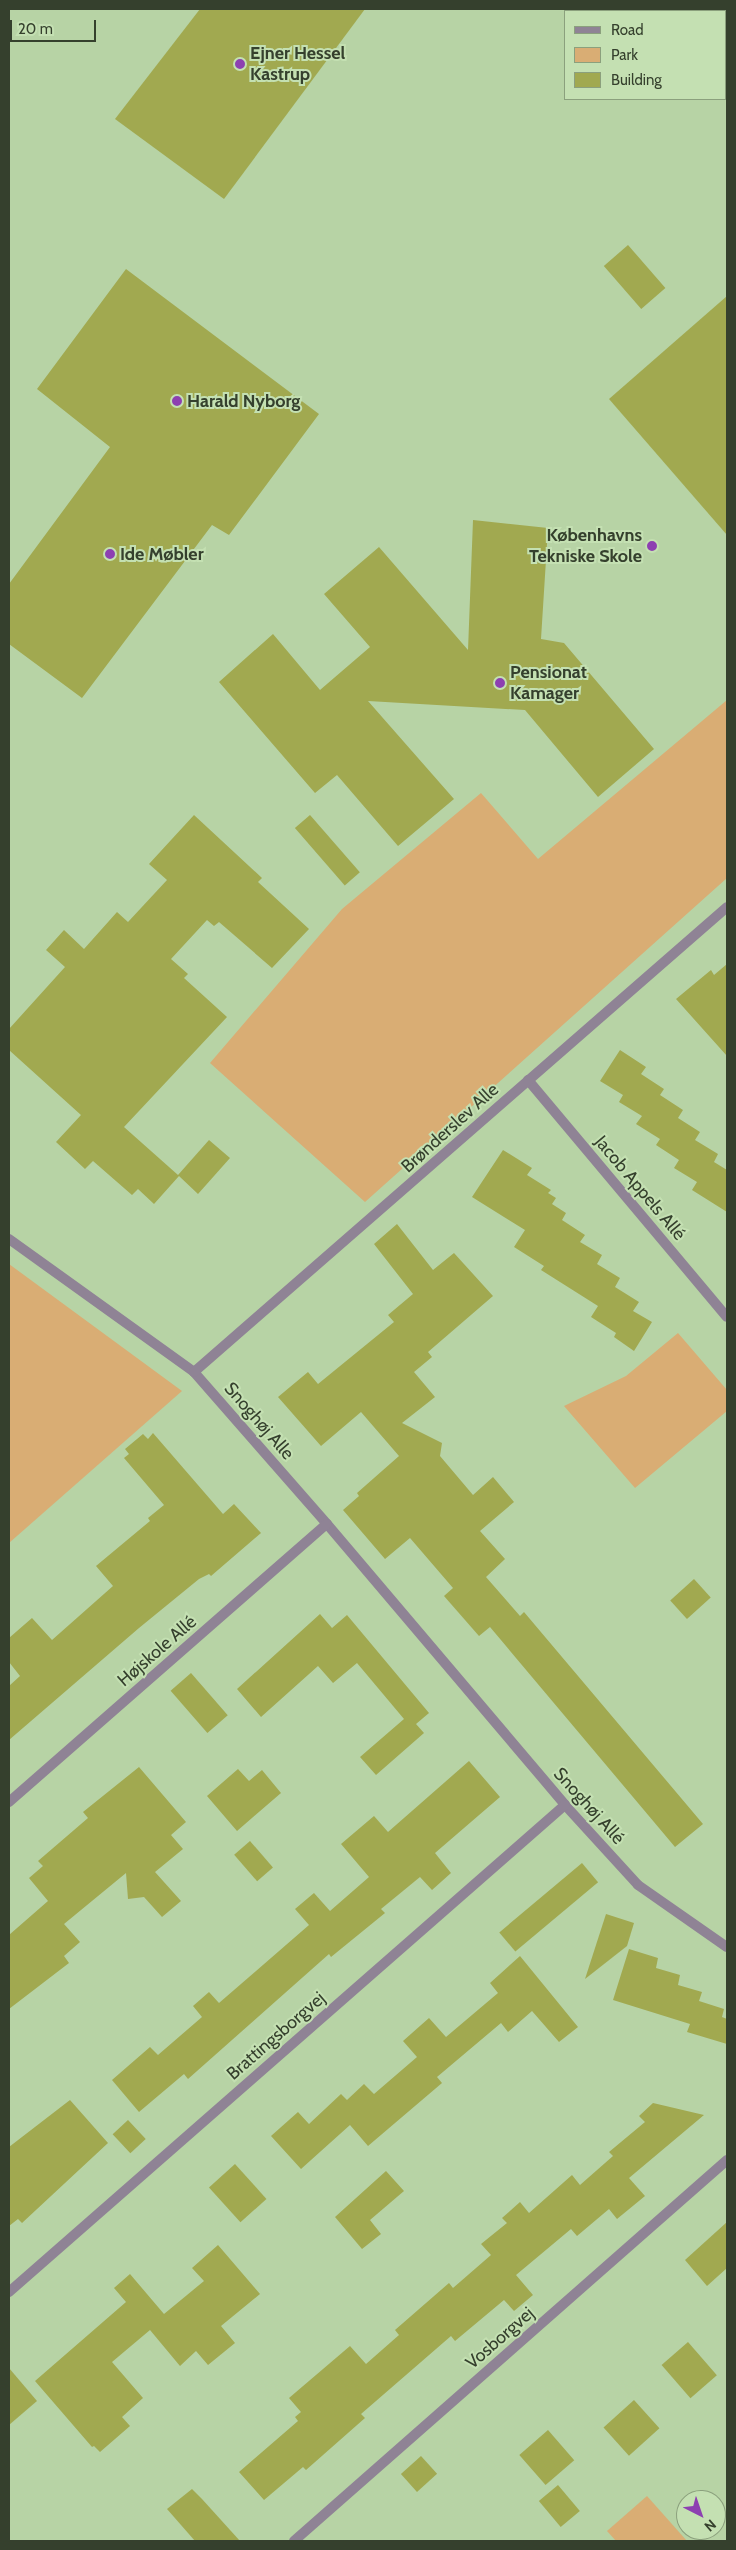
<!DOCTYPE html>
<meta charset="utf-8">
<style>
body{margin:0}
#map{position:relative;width:736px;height:2550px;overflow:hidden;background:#b7d3a5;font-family:Cabin,sans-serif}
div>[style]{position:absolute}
.green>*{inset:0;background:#d9ad74}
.building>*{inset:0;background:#a1a950;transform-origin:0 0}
.street>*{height:10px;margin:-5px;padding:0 5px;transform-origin:5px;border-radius:5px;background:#8f8395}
.dots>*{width:14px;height:14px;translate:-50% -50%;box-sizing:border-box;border:2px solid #c4e0b2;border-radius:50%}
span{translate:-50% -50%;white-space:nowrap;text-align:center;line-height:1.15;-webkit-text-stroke:4px #c4e0b2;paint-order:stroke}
.poi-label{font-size:18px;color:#35402d;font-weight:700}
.left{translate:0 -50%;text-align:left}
.right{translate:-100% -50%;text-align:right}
.street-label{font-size:18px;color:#35402d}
.frame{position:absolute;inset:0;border:10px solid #35402d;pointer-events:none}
.legend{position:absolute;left:564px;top:10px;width:162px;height:90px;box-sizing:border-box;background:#c4e0b2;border:1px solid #8ba07d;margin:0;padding:6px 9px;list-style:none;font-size:15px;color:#35402d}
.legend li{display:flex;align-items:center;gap:10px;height:25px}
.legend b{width:25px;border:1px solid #8ba07d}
.north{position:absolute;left:676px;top:2490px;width:50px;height:50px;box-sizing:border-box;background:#c4e0b2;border:1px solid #8ba07d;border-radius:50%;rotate:139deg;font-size:14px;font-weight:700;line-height:20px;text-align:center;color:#35402d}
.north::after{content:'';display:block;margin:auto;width:18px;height:22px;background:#8d40b1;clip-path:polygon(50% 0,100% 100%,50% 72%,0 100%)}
.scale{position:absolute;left:10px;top:20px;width:86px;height:22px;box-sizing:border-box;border:2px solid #35402d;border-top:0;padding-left:6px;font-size:15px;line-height:18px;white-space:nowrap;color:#35402d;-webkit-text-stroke:4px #c4e0b2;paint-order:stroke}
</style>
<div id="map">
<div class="green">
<div style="clip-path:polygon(727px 700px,727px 878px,365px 1202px,210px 1063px,342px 909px,481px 793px,538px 859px)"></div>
<div style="clip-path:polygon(9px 1264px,182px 1391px,9px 1543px)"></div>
<div style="clip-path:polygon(678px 1333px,727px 1390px,727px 1411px,635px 1488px,564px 1406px,626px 1376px)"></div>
<div style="clip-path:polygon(647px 2496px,687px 2541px,616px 2541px,607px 2531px)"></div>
</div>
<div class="building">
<div style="clip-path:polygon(200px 9px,365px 9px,224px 199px,115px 119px)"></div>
<div style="left:628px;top:245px;width:57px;height:32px;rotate:49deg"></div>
<div style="clip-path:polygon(126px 269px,319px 414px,229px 535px,212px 525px,82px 698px,9px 644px,9px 584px,110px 447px,37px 389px)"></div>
<div style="clip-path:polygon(727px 296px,727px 535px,609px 399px)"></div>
<div style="clip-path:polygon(473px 520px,548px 528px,541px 639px,564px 643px,654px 749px,598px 797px,525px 710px,368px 701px,454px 799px,398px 846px,337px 775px,315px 793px,219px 682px,273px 634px,320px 690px,370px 647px,324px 594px,379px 547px,468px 650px)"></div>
<div style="clip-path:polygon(194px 815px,262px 878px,258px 882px,309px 929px,272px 968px,219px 922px,214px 926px,207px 920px,171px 959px,188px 974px,184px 978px,227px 1017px,124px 1127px,178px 1175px,209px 1140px,230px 1158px,198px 1194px,179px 1176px,154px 1204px,138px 1189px,132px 1195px,93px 1161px,85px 1169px,56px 1142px,81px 1115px,9px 1050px,9px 1029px,65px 967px,46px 950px,64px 930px,84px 949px,117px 912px,128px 922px,167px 880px,149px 864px)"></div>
<div style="left:310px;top:815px;width:76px;height:20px;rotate:49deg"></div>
<div style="clip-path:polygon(727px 964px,727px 1056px,676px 999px,711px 970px,714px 975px)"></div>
<div style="clip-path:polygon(620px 1050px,646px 1067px,641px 1074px,664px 1089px,660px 1095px,683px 1110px,678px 1118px,700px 1132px,695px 1140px,718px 1154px,714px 1162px,727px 1170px,727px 1212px,692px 1190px,697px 1182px,674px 1168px,679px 1160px,656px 1145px,660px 1139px,636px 1124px,642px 1116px,619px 1102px,623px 1095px,600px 1081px)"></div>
<div style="clip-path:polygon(503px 1150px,532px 1168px,527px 1175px,551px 1190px,548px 1193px,556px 1198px,552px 1204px,566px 1213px,562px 1220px,585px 1235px,580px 1242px,602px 1255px,597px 1264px,620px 1278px,615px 1287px,639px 1302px,633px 1311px,652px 1322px,634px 1351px,614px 1337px,616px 1333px,591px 1317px,598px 1306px,541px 1270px,544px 1266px,514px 1247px,525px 1230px,472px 1197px)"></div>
<div style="clip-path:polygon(397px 1224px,433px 1270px,454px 1253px,493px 1296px,428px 1352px,432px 1357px,414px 1372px,435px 1397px,402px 1423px,442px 1443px,440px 1456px,473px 1495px,493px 1477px,514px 1502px,480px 1531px,505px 1559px,486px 1577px,520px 1616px,524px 1612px,703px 1824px,675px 1847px,490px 1627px,479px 1636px,444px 1596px,453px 1588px,410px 1538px,385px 1559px,343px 1510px,359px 1496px,357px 1493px,399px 1456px,361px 1412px,321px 1446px,278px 1397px,308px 1372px,318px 1384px,394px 1322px,388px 1315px,413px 1294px,374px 1244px)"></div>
<div style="clip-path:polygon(153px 1433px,223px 1514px,234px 1504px,261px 1533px,211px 1576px,209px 1574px,199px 1579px,139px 1628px,9px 1740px,9px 1686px,20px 1676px,9px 1662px,9px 1638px,32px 1618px,52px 1640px,113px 1586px,96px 1566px,150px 1521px,148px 1518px,164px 1505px,124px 1458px,129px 1454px,125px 1449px,143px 1434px,148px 1439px)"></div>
<div style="left:694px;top:1579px;width:25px;height:32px;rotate:48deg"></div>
<div style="clip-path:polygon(320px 1614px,332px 1628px,347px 1615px,429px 1713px,416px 1724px,424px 1733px,376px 1775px,360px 1757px,404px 1719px,357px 1663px,333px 1683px,318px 1666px,261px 1717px,237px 1689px)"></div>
<div style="left:191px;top:1673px;width:56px;height:27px;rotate:49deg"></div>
<div style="clip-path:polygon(469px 1761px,500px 1797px,435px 1853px,451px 1873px,432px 1890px,420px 1877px,381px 1909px,385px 1913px,331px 1957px,329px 1954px,188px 2079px,184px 2074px,139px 2112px,112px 2080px,150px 2047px,158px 2055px,202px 2017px,193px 2006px,209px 1992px,219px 2003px,309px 1925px,295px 1909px,314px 1893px,330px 1911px,369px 1877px,341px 1844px,374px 1816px,388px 1832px)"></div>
<div style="clip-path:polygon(139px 1767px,186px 1822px,171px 1835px,183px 1849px,155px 1872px,181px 1901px,162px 1917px,144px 1897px,128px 1899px,126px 1873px,64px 1924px,80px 1942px,64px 1956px,69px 1963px,9px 2009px,9px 1935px,48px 1901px,29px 1878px,43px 1866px,38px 1861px,88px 1818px,83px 1812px)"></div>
<div style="clip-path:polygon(238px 1769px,249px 1781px,262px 1770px,281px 1793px,237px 1831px,207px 1796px)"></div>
<div style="left:250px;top:1841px;width:35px;height:21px;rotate:49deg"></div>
<div style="left:582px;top:1863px;width:25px;height:108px;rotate:50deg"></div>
<div style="clip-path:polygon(606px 1914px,634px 1923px,627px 1946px,585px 1979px)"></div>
<div style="clip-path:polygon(629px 1949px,658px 1958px,656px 1968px,680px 1975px,678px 1985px,702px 1992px,699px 2001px,724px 2009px,722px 2017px,727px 2019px,727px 2044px,687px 2032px,690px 2024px,613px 2000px)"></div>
<div style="clip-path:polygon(520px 1956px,578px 2027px,559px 2042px,532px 2011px,508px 2032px,501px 2023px,437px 2077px,442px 2083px,368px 2146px,350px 2125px,301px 2169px,271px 2136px,298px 2112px,309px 2124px,341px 2094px,347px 2100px,364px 2084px,374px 2094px,417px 2057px,403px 2041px,429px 2018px,446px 2037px,498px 1993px,490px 1983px)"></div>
<div style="clip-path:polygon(70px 2100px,108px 2143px,22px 2223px,18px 2219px,9px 2226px,9px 2147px)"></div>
<div style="clip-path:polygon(653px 2103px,704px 2115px,629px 2178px,645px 2196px,617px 2219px,609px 2209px,577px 2236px,571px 2229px,516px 2275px,533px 2295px,514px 2311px,504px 2300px,455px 2341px,451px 2336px,361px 2414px,365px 2418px,306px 2470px,303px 2467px,264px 2500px,239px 2472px,298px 2421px,295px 2417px,301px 2412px,289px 2398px,350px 2346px,366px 2364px,399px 2335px,395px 2330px,449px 2283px,453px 2288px,491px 2255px,481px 2244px,507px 2223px,502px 2218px,520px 2202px,529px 2213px,572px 2175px,580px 2185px,613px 2156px,609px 2152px,645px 2122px,639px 2116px)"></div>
<div style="left:128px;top:2120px;width:26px;height:21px;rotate:47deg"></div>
<div style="left:235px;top:2164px;width:47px;height:35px;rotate:48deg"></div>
<div style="clip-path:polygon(386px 2171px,404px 2191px,370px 2220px,381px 2234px,362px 2249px,335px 2217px)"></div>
<div style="clip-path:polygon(727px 2222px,727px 2268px,707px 2286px,685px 2260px)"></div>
<div style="clip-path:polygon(218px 2245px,260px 2294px,221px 2326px,235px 2343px,208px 2365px,196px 2351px,180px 2366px,150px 2330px,112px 2362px,143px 2398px,122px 2417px,130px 2426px,100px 2452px,94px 2446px,92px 2447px,35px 2381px,126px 2302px,114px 2288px,130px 2274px,164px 2314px,204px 2281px,192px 2268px)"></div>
<div style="left:688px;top:2342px;width:44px;height:35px;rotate:49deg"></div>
<div style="clip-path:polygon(9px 2368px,37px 2401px,9px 2425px)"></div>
<div style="left:634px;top:2400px;width:38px;height:41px;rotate:48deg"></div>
<div style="left:548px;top:2430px;width:40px;height:38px;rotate:49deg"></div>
<div style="left:421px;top:2456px;width:24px;height:27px;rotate:48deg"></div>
<div style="left:558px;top:2485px;width:34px;height:25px;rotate:50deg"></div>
<div style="clip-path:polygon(192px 2489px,202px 2499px,240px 2541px,195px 2541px,167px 2509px)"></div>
</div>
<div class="street">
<div style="left:528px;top:1080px;width:309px;rotate:50deg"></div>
<div style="left:9px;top:1239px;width:228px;rotate:35.7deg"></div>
<div style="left:194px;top:1372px;width:202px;rotate:48.8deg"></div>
<div style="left:327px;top:1524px;width:368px;rotate:49.7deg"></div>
<div style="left:565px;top:1805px;width:108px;rotate:47.6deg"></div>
<div style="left:638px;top:1885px;width:108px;rotate:34.9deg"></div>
<div style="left:194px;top:1372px;width:707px;rotate:-41.1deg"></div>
<div style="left:9px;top:1802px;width:422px;rotate:-41.2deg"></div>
<div style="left:9px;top:2292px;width:739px;rotate:-41.22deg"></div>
<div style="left:294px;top:2541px;width:577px;rotate:-41.34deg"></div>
</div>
<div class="dots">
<div style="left:240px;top:64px;background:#8d40b1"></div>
<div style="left:177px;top:401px;background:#8d40b1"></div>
<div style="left:652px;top:546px;background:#8d40b1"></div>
<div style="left:110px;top:554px;background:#8d40b1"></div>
<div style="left:500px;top:683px;background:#8d40b1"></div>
</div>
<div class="poi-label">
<span class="left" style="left:250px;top:64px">Ejner Hessel<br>Kastrup</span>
<span class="left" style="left:187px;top:401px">Harald Nyborg</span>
<span class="right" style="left:642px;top:546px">Københavns<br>Tekniske Skole</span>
<span class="left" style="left:120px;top:554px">Ide Møbler</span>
<span class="left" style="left:510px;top:683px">Pensionat<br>Kamager</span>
</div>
<div class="street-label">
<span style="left:450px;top:1128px;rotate:-42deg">Brønderslev Alle</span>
<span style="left:640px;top:1188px;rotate:50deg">Jacob Appels Allé</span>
<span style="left:259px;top:1421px;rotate:49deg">Snoghøj Alle</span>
<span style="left:157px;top:1651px;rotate:-41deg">Højskole Allé</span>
<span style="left:589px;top:1806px;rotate:48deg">Snoghøj Allé</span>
<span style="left:276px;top:2036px;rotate:-41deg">Brattingsborgvej</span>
<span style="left:500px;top:2338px;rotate:-41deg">Vosborgvej</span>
</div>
<div class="frame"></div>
<ul class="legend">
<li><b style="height:6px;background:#8f8395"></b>Road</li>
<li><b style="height:14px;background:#d9ad74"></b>Park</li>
<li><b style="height:14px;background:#a1a950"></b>Building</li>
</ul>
<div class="north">N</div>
<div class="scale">20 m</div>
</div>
